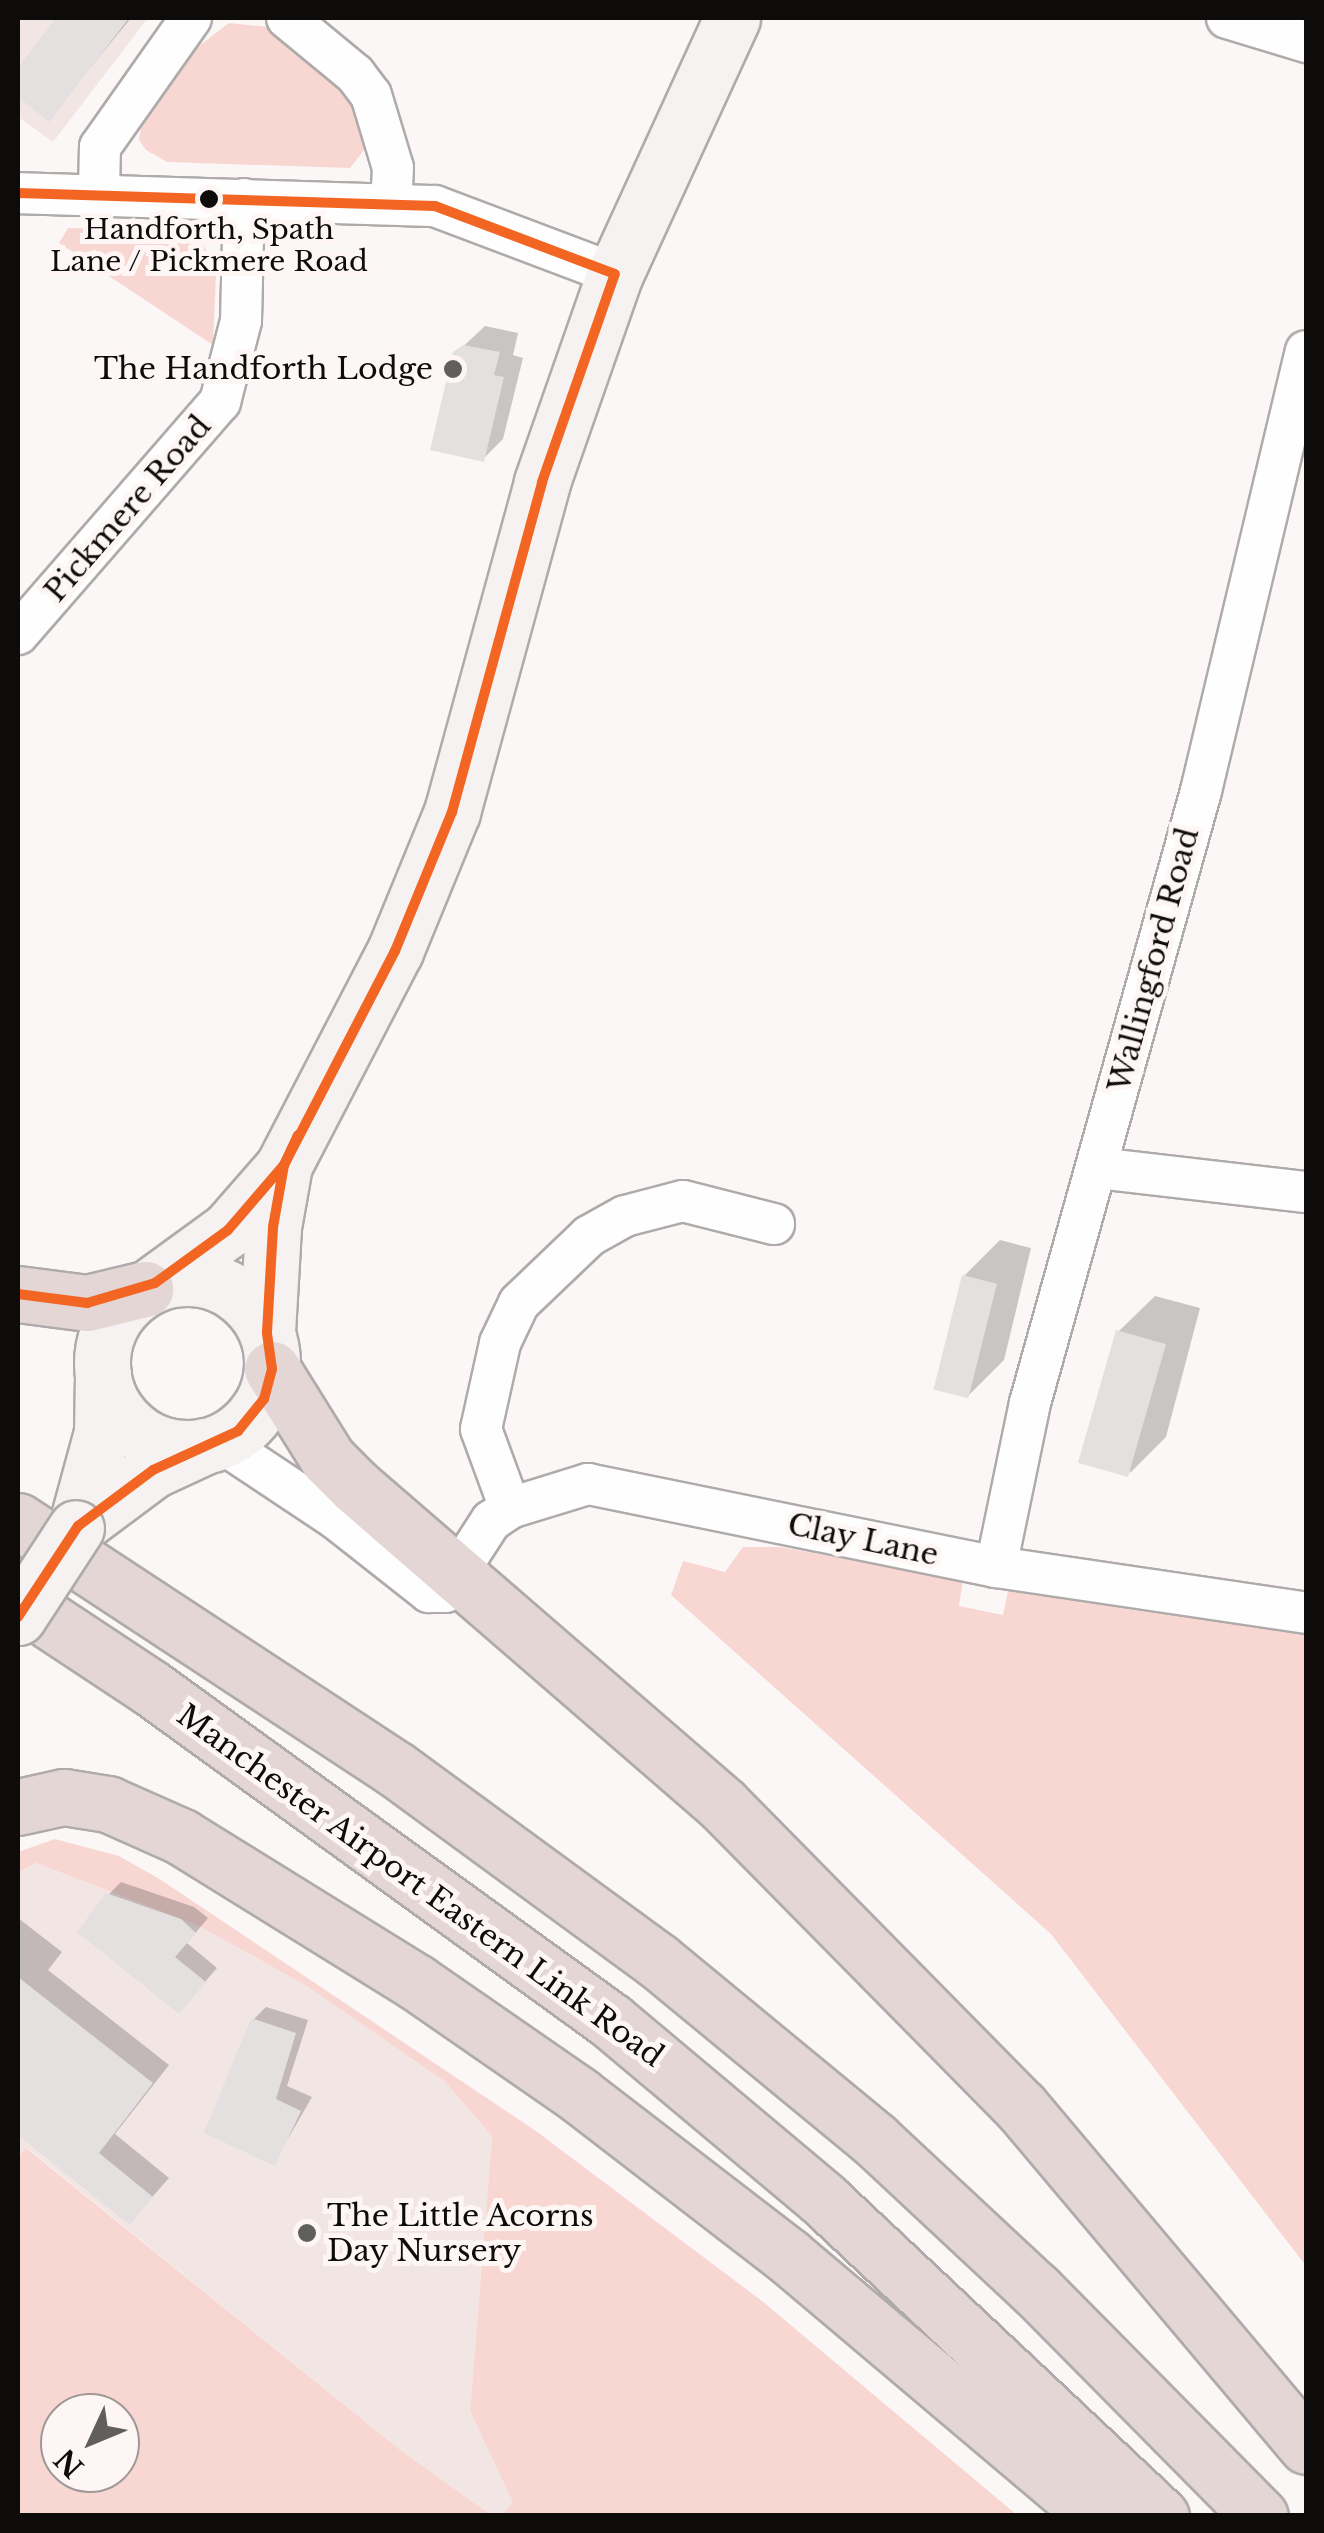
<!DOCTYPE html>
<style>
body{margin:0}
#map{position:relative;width:1324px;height:2533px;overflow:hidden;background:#fcf7f7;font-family:"Libre Baskerville",serif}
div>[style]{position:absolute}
.built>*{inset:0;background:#f2e6e5}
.green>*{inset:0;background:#f8d7d3}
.shadow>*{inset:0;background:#0003}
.building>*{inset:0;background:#e4e0e0;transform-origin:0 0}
.roads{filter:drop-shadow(2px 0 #aeabaa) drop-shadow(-2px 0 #aeabaa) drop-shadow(0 2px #aeabaa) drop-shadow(0 -2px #aeabaa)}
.street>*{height:40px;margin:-20px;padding:0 20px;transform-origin:20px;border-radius:20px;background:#fffefe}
.secondary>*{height:55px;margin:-27.5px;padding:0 27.5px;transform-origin:27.5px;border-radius:27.5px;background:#f6f2f2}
.secondary>.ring{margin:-27.5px;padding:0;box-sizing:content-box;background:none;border:55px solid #f6f2f2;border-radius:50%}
.highway>*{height:55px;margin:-27.5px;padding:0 27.5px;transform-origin:27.5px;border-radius:27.5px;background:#e3d6d5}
.bridges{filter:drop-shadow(2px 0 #aeabaa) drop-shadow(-2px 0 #aeabaa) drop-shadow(0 2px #aeabaa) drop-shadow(0 -2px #aeabaa)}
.secondary-bridge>*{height:55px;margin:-27.5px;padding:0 27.5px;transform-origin:27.5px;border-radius:27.5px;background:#f6f2f2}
.bus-1>*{height:10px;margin:-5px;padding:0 5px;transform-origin:5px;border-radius:5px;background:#f26522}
.dots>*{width:28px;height:28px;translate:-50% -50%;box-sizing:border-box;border:5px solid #fef6f5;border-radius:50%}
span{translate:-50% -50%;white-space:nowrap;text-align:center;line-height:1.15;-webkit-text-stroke:10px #fef6f5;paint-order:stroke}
.bus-label{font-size:28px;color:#0e0b0b}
.poi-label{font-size:30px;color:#0e0b0b}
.right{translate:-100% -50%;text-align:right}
.left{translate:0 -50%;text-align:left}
.street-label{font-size:30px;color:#0e0b0b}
.frame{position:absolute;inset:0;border:20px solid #0e0b0b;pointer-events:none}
.north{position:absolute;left:40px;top:2393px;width:100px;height:100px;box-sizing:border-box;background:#fef6f5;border:2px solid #9e9897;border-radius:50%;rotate:226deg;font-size:28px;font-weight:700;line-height:40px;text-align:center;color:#0e0b0b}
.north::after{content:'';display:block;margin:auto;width:35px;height:45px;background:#615e5e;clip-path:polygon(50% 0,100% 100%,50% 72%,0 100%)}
</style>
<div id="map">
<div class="built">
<div style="clip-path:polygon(18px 18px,148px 18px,53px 142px,18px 117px)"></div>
<div style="clip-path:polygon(36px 1863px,199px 1926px,305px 1985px,444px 2081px,492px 2136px,470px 2411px,514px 2502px,503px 2515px,491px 2515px,399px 2449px,27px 2148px,18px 2157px,18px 1873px)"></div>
</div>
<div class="green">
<div style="clip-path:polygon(229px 23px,270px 27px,321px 62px,362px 109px,364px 150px,350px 168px,167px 162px,146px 150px,139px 140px,143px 113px,191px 52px)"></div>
<div style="clip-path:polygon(68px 228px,176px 231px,203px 243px,216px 274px,213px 345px,59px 243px)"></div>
<div style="clip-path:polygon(743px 1547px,780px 1547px,963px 1580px,959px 1606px,1003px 1615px,1009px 1586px,1132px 1610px,1306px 1629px,1306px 2266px,1051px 1934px,671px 1595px,683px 1561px,725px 1572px)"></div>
<div style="clip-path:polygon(55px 1839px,119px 1856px,158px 1878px,536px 2131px,762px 2301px,1017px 2515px,503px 2515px,513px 2502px,470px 2411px,492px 2136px,444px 2081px,305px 1985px,199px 1926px,106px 1890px,36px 1863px,18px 1873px,18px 1852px)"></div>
<div style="clip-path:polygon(evenodd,26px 2148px,399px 2449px,491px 2515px,18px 2515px,18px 2157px,26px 2148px,120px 2413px,120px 2473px,60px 2473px,60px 2413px,120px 2413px)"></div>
</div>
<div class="shadow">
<div style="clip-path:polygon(59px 18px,131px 18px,49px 118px,18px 94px,18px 72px)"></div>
<div style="clip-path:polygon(485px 326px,518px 333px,513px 355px,523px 358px,503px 439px,483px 459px,455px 354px)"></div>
<div style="clip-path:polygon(1000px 1240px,1031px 1248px,1004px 1360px,968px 1396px,964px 1276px)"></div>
<div style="clip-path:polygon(1155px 1296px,1200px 1308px,1166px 1437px,1130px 1473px,1119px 1331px)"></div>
<div style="clip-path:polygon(121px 1882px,194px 1907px,208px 1918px,187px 1943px,217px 1968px,192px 1997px,108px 1895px)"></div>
<div style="clip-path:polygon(18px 1918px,62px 1952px,48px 1970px,169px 2065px,115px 2134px,169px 2178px,130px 2222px,18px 2127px)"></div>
<div style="clip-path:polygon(266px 2007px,308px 2020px,287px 2086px,312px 2097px,274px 2163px,253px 2020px)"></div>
</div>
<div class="building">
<div style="clip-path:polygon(56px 18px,129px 18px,49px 122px,18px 97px,18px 68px)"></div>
<div style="clip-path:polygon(463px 345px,500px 352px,494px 375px,504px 377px,484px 462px,430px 450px,453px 352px)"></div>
<div style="left:962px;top:1275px;width:36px;height:118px;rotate:14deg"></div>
<div style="left:1116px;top:1330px;width:52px;height:138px;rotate:16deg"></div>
<div style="clip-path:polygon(106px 1893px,181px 1919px,196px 1933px,175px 1957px,206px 1982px,179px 2014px,77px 1932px)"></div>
<div style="clip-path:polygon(18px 1977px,153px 2083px,99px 2153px,153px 2197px,130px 2225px,18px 2135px)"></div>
<div style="clip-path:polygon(251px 2018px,296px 2033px,276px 2099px,301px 2111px,275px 2166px,204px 2133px)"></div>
</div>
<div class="roads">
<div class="street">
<div style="left:287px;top:18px;width:88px;rotate:39.5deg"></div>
<div style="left:355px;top:74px;width:26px;rotate:53deg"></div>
<div style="left:371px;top:95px;width:76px;rotate:73.2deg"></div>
<div style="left:393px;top:168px;width:33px;rotate:93deg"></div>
<div style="left:1227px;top:18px;width:83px;rotate:16.9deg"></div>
<div style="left:18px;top:193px;width:417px;rotate:1.8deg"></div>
<div style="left:435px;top:206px;width:192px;rotate:20.7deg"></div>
<div style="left:99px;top:193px;width:46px;rotate:-88.8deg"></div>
<div style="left:100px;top:147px;width:158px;rotate:-54.8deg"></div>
<div style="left:18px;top:634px;width:308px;rotate:-49deg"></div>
<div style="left:220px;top:402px;width:84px;rotate:-75.5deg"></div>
<div style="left:241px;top:321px;width:122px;rotate:-88.6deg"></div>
<div style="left:1097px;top:1168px;width:210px;rotate:6.6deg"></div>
<div style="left:219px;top:1441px;width:139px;rotate:33.6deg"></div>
<div style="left:335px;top:1518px;width:120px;rotate:38.2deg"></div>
<div style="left:429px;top:1592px;width:16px"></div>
<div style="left:445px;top:1592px;width:85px;rotate:-57.1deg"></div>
<div style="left:491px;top:1521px;width:23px;rotate:-34deg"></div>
<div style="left:510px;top:1508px;width:82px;rotate:-17.1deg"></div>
<div style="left:588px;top:1484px;width:416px;rotate:11.5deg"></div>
<div style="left:996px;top:1567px;width:313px;rotate:8.4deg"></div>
<div style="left:510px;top:1508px;width:84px;rotate:-110.2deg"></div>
<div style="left:481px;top:1429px;width:88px;rotate:-77.5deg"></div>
<div style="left:500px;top:1343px;width:44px;rotate:-64.6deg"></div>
<div style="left:519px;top:1303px;width:97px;rotate:-43.7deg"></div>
<div style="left:589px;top:1236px;width:41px;rotate:-29.1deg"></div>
<div style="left:625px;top:1216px;width:60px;rotate:-14.5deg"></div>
<div style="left:683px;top:1201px;width:94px;rotate:14.2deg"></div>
<div style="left:996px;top:1567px;width:167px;rotate:-78.3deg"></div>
<div style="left:1030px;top:1403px;width:635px;rotate:-74.39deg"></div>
<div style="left:1201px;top:791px;width:452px;rotate:-76.6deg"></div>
</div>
<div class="secondary">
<div class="ring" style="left:102px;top:1278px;width:115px;height:115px"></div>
<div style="left:155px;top:1283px;width:90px;rotate:-36deg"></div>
<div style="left:228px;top:1230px;width:82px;rotate:-48.9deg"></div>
<div style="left:267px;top:1332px;width:105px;rotate:-86.7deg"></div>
<div style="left:273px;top:1227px;width:63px;rotate:-79.9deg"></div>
<div style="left:284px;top:1165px;width:241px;rotate:-62.6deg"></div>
<div style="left:395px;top:951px;width:150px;rotate:-67.7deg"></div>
<div style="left:452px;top:812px;width:342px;rotate:-74.7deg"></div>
<div style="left:542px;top:482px;width:220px;rotate:-70.7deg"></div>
<div style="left:615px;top:274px;width:281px;rotate:-65.4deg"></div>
<div style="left:78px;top:1526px;width:94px;rotate:-36.7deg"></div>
<div style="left:153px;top:1470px;width:57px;rotate:-24.8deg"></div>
<div style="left:76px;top:1528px;width:99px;rotate:-74.8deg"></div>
<div style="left:102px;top:1432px;width:58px;rotate:-89deg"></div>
</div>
<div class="highway">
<div style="left:18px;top:1294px;width:70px;rotate:7.4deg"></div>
<div style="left:87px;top:1303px;width:60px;rotate:-13.6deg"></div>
<div style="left:272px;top:1369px;width:106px;rotate:58.1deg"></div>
<div style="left:328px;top:1459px;width:38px;rotate:45deg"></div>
<div style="left:355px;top:1486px;width:487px;rotate:40.9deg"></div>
<div style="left:723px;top:1805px;width:424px;rotate:45.4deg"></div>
<div style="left:1021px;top:2107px;width:443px;rotate:49.9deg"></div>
<div style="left:18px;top:1521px;width:453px;rotate:33.3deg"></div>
<div style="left:397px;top:1770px;width:323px;rotate:36.2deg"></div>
<div style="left:658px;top:1961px;width:281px;rotate:39.5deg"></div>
<div style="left:875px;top:2140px;width:220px;rotate:43deg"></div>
<div style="left:1036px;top:2290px;width:318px;rotate:45.3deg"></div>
<div style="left:18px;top:1600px;width:159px;rotate:33.5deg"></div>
<div style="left:151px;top:1688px;width:568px;rotate:35.9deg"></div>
<div style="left:611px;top:2021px;width:278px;rotate:40deg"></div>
<div style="left:824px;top:2200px;width:462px;rotate:43.2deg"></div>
<div style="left:18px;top:1807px;width:47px;rotate:-12.3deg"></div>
<div style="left:64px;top:1797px;width:45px;rotate:9deg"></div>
<div style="left:108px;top:1804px;width:81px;rotate:24deg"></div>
<div style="left:182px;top:1837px;width:275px;rotate:31.8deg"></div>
<div style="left:416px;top:1982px;width:198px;rotate:34.7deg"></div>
<div style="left:579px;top:2095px;width:264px;rotate:37.6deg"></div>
<div style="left:788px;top:2256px;width:403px;rotate:40.2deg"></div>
</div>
</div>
<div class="bridges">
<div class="secondary-bridge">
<div style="left:18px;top:1617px;width:106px;rotate:-56.9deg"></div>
</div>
</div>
<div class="bus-1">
<div style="left:18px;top:193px;width:417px;rotate:1.8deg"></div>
<div style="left:435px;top:206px;width:192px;rotate:20.7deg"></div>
<div style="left:18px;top:1294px;width:70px;rotate:7.4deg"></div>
<div style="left:87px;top:1303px;width:71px;rotate:-16.4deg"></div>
<div style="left:155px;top:1283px;width:90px;rotate:-36deg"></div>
<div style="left:228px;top:1230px;width:86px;rotate:-49.3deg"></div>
<div style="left:284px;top:1165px;width:33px;rotate:-65deg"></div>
<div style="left:18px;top:1617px;width:109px;rotate:-56.6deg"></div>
<div style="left:78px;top:1526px;width:94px;rotate:-36.7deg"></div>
<div style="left:153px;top:1470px;width:94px;rotate:-24.6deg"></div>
<div style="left:238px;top:1431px;width:41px;rotate:-50.9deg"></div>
<div style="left:264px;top:1399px;width:31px;rotate:-75deg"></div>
<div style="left:272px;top:1369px;width:37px;rotate:-98deg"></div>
<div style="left:267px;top:1332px;width:105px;rotate:-86.7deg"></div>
<div style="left:273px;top:1227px;width:63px;rotate:-79.9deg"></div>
<div style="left:284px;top:1165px;width:241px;rotate:-62.6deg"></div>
<div style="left:395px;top:951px;width:150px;rotate:-67.7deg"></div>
<div style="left:452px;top:812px;width:342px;rotate:-74.7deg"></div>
<div style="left:542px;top:482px;width:220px;rotate:-70.7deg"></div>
</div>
<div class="dots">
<div style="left:209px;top:199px;background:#0e0b0b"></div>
<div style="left:453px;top:369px;background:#615e5e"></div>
<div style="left:307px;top:2233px;background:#615e5e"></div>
</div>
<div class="bus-label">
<span style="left:209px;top:246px">Handforth, Spath<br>Lane / Pickmere Road</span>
</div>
<div class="poi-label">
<span class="right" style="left:433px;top:369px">The Handforth Lodge</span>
<span class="left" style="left:327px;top:2233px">The Little Acorns<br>Day Nursery</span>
</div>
<div class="street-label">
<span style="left:128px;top:509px;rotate:-49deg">Pickmere Road</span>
<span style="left:1154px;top:960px;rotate:-75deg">Wallingford Road</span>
<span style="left:863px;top:1540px;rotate:12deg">Clay Lane</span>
<span style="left:420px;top:1886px;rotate:36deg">Manchester Airport Eastern Link Road</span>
</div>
<div class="frame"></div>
<div class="north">N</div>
</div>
